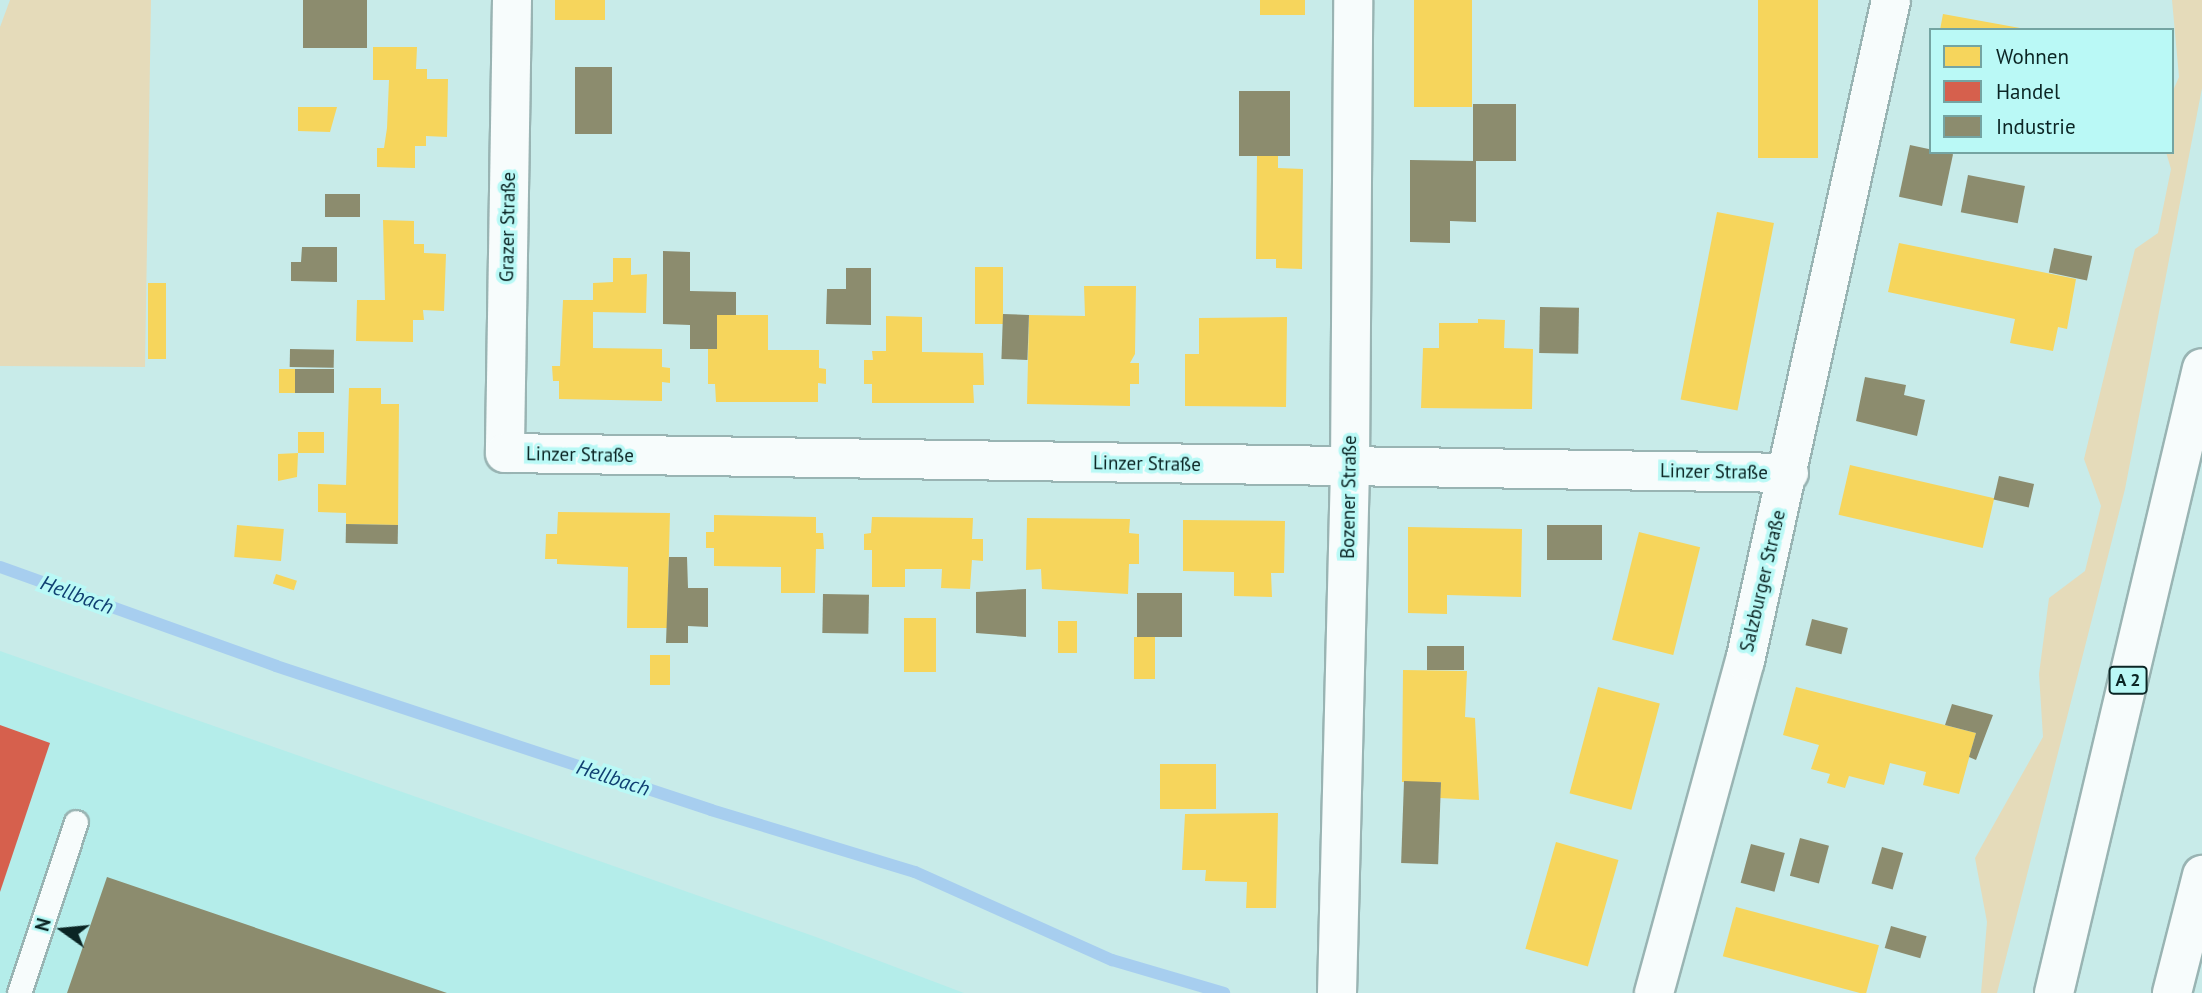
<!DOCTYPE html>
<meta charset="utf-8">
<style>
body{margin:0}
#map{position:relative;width:2202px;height:993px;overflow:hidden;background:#c8ebe9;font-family:"PT Sans",sans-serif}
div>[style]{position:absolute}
.built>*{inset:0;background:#b4edea}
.green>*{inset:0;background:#e5dbba}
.homes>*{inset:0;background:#f6d55c;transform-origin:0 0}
.shops>*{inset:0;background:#d6604d}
.industry>*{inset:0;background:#8c8c6e;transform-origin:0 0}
.stream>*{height:12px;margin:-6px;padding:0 6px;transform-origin:6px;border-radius:6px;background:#a7ceef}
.roads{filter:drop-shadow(2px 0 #99b4b3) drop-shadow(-2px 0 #99b4b3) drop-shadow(0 2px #99b4b3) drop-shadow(0 -2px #99b4b3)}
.service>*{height:23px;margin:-11.5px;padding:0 11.5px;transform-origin:11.5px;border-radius:11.5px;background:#f7fcfc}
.minor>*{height:38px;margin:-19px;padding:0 19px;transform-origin:19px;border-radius:19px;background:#f7fcfc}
.motorway>*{height:38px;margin:-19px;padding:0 19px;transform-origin:19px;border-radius:19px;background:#f7fcfc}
span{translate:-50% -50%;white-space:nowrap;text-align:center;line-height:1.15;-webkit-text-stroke:7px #baf9f6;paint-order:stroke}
.shield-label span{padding:2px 5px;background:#baf9f6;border:2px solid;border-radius:5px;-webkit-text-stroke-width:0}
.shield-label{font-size:18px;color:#0b2524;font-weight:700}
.street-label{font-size:19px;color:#0b2524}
.water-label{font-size:21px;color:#104072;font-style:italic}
.legend{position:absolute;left:1929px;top:28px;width:245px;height:126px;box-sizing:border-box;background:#baf9f6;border:2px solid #74a4a2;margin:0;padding:9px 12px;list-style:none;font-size:21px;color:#0b2524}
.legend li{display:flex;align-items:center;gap:14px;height:35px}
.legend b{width:35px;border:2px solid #74a4a2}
.north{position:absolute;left:28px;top:895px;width:70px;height:70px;-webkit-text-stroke:5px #baf9f6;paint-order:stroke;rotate:285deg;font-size:19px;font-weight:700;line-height:28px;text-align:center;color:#0b2524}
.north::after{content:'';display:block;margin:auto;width:24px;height:32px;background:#0b2524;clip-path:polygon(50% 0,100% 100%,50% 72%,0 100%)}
</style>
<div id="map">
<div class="built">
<div style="clip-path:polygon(0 651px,816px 937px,964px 993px,0 993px)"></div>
</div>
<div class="green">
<div style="clip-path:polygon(10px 0,151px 0,145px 367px,0 366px,0 27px)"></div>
<div style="clip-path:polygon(2172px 0,2202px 0,2202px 88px,2125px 489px,1997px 993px,1981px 993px,1987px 922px,1975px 858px,2043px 737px,2039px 674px,2049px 598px,2085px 571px,2101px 506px,2084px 459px,2135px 249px,2158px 233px,2171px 169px,2166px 152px,2172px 152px,2172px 93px,2179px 77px)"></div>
</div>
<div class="homes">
<div style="left:555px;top:0;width:50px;height:20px"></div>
<div style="left:1260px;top:0;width:45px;height:15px"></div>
<div style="left:1414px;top:0;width:58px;height:107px"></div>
<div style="left:1758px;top:0;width:60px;height:158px"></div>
<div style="clip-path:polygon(1943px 14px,2020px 28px,2020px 30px,1940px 30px)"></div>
<div style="clip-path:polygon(373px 47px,417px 47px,416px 69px,427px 69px,427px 79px,448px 79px,447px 137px,426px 136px,426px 146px,415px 146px,415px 168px,377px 167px,377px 148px,384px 148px,387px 128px,389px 80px,373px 80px)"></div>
<div style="clip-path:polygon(298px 107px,337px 107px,330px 132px,298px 131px)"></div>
<div style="clip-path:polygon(1257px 156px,1278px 156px,1278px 168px,1303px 169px,1302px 269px,1276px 268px,1276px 259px,1256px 259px)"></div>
<div style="left:1717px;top:212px;width:58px;height:191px;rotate:11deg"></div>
<div style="clip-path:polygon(383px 220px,414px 221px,414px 244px,424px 244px,424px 253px,446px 254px,444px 311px,423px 310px,424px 320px,413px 320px,413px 342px,356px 341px,357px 300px,385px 300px)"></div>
<div style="clip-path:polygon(1899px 243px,2076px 279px,2067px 329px,2058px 327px,2053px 351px,2010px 343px,2015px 319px,1888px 292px)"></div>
<div style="clip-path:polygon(613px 258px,631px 258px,631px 275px,647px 274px,646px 313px,593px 312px,593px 348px,662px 349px,662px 367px,670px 368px,670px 383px,662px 382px,662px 401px,559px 399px,559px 381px,553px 381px,552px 366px,560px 366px,563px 300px,593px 300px,593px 283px,613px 282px)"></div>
<div style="left:975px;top:267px;width:28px;height:57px"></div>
<div style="left:148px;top:283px;width:18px;height:76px"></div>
<div style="clip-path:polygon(1084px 286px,1136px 286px,1135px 354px,1130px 363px,1139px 363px,1139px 384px,1130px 384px,1130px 406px,1027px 404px,1029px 315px,1085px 316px)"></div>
<div style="clip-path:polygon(717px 315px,768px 315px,768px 350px,819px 350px,819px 368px,826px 369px,826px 384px,818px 383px,818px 402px,716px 402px,715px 384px,708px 384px,708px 349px,717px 349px)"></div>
<div style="clip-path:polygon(886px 316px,922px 317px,922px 352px,983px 353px,984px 385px,973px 385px,974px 403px,872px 403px,872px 384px,864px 384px,864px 360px,873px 360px,872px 351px,886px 351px)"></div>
<div style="clip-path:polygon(1287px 317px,1286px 407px,1185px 406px,1185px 354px,1199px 354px,1199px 318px)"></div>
<div style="clip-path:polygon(1478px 319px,1505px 320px,1504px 348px,1533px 349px,1532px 409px,1421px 408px,1423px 348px,1439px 348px,1439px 323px,1478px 323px)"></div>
<div style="left:295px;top:369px;width:24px;height:16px;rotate:90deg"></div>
<div style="clip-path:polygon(349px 388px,381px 388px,381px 404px,399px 404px,398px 525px,346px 524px,346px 513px,318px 512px,318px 484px,346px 485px)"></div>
<div style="clip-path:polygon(298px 432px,324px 432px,324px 453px,298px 453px,297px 477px,278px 481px,278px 454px,298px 453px)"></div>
<div style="left:1850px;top:465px;width:148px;height:51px;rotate:13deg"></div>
<div style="clip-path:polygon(558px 512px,670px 513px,667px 628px,627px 628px,628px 567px,557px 564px,557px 559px,545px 559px,546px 534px,557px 534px)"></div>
<div style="clip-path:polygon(714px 515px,816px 517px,816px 533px,823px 533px,824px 549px,816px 549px,815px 593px,781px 593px,781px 567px,714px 566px,714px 548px,706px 548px,706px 532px,714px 532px)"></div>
<div style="clip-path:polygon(872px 517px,973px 518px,972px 539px,983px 539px,983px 561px,972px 560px,970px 589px,941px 588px,942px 569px,905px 569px,905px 587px,872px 587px,872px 550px,864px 550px,864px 534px,871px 533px)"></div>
<div style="clip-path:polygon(1027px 518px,1130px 519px,1129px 533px,1139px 534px,1139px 564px,1129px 564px,1128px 594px,1042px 589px,1041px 569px,1026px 570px)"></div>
<div style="clip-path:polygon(1183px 520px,1285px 521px,1284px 573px,1271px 573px,1272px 597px,1234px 596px,1234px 572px,1183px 571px)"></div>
<div style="left:237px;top:525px;width:47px;height:32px;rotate:5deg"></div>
<div style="clip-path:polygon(1408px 527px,1522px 529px,1521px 597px,1447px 595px,1447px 614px,1408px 613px)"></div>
<div style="left:1639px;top:532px;width:63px;height:111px;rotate:14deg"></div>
<div style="left:276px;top:574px;width:22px;height:10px;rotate:18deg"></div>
<div style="left:936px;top:618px;width:54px;height:32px;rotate:90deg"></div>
<div style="left:1058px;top:621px;width:19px;height:32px"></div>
<div style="left:1134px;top:637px;width:21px;height:42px"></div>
<div style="left:670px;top:655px;width:30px;height:20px;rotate:90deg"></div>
<div style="clip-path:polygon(1403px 670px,1467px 671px,1465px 717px,1475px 718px,1479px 800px,1440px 798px,1441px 782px,1402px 782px)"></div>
<div style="left:1598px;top:687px;width:64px;height:110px;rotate:15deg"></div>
<div style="clip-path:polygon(1796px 687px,1976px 733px,1959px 794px,1923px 785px,1926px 772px,1890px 763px,1884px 785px,1849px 776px,1845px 788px,1827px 783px,1830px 774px,1811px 769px,1819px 745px,1783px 735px)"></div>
<div style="left:1160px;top:764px;width:56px;height:45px"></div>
<div style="clip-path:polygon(1278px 813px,1276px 908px,1246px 908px,1247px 882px,1205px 881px,1206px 870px,1182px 870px,1185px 814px)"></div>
<div style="left:1556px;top:842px;width:65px;height:111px;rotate:16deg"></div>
<div style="left:1736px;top:907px;width:148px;height:51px;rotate:15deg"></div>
</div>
<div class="shops">
<div style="clip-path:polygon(0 725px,50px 743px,0 892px)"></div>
</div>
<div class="industry">
<div style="left:303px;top:0;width:64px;height:48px"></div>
<div style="left:575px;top:67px;width:37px;height:67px"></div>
<div style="left:1239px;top:91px;width:51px;height:65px"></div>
<div style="left:1473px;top:104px;width:43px;height:57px"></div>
<div style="left:1910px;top:145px;width:44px;height:53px;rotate:12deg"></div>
<div style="clip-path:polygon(1410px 160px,1476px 161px,1476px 222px,1450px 221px,1450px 243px,1410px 242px)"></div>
<div style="left:1968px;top:175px;width:58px;height:38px;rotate:11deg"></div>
<div style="left:325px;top:194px;width:35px;height:23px"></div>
<div style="clip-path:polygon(302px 247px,337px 247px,337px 282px,291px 281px,291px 262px,301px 262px)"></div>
<div style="left:2054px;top:248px;width:39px;height:25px;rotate:12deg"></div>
<div style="clip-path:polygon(663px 251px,690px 252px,690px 291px,736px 292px,736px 315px,717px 315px,717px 349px,690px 349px,690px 325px,663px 324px)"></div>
<div style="clip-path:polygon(846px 268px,871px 268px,871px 325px,826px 324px,827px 289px,846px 289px)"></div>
<div style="left:1540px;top:307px;width:39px;height:46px;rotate:1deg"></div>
<div style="left:1003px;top:314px;width:26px;height:45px;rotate:2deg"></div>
<div style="left:290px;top:349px;width:44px;height:18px;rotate:1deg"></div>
<div style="left:295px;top:369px;width:39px;height:24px"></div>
<div style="clip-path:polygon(1865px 377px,1906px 385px,1904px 395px,1925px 400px,1917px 436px,1856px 421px)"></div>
<div style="left:1999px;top:476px;width:36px;height:24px;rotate:13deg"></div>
<div style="left:346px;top:524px;width:52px;height:19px;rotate:1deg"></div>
<div style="left:1547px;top:525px;width:55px;height:35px"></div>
<div style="clip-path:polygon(669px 557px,687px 557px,688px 588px,708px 588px,708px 627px,688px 626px,688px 643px,666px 643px)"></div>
<div style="clip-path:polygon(1026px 589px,1026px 637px,976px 633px,976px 592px)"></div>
<div style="left:1137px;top:593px;width:45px;height:44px"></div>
<div style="left:823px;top:594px;width:46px;height:39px;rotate:1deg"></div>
<div style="left:1812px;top:619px;width:37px;height:27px;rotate:14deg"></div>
<div style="left:1427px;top:646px;width:37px;height:24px"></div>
<div style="clip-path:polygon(1952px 704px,1993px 715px,1976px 760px,1969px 757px,1976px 733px,1945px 725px)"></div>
<div style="left:1404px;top:781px;width:37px;height:82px;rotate:2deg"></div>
<div style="left:1800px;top:838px;width:30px;height:39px;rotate:15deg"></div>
<div style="left:1751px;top:844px;width:35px;height:40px;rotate:15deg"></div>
<div style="left:1882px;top:847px;width:22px;height:38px;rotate:16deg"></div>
<div style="clip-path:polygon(107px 877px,447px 993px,67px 993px)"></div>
<div style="left:1891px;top:926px;width:37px;height:23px;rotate:16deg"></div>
</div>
<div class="stream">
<div style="left:0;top:567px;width:293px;rotate:19.7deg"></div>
<div style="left:276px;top:666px;width:458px;rotate:18.3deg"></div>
<div style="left:711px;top:810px;width:213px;rotate:16.9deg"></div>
<div style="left:915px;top:872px;width:216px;rotate:24.1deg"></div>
<div style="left:1112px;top:960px;width:117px;rotate:16.4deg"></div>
</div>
<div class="roads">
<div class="service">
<div style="left:19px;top:993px;width:180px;rotate:-71.6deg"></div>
</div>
<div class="minor">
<div style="left:512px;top:0;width:453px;rotate:90.9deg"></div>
<div style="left:505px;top:453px;width:1284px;rotate:0.89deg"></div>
<div style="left:1337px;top:993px;width:525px;rotate:-88.58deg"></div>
<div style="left:1350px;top:468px;width:468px;rotate:-89.6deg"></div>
<div style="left:1654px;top:993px;width:344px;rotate:-74.7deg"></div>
<div style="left:1745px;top:661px;width:677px;rotate:-77.54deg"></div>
</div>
<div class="motorway">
<div style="left:2054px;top:993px;width:642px;rotate:-76.68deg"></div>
<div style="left:2172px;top:993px;width:122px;rotate:-75.7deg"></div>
</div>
</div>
<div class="shield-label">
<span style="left:2128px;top:680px">A 2</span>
</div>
<div class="street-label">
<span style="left:508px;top:227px;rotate:-89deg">Grazer Straße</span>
<span style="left:580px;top:455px;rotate:1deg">Linzer Straße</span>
<span style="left:1147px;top:464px;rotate:1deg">Linzer Straße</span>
<span style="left:1714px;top:472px;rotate:1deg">Linzer Straße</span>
<span style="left:1349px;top:497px;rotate:-89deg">Bozener Straße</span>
<span style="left:1763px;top:581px;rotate:-77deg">Salzburger Straße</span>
</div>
<div class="water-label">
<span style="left:77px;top:595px;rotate:20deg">Hellbach</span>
<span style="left:613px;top:778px;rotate:18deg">Hellbach</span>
</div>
<ul class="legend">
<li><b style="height:19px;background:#f6d55c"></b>Wohnen</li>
<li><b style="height:19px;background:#d6604d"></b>Handel</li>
<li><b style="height:19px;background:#8c8c6e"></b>Industrie</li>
</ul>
<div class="north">N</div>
</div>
